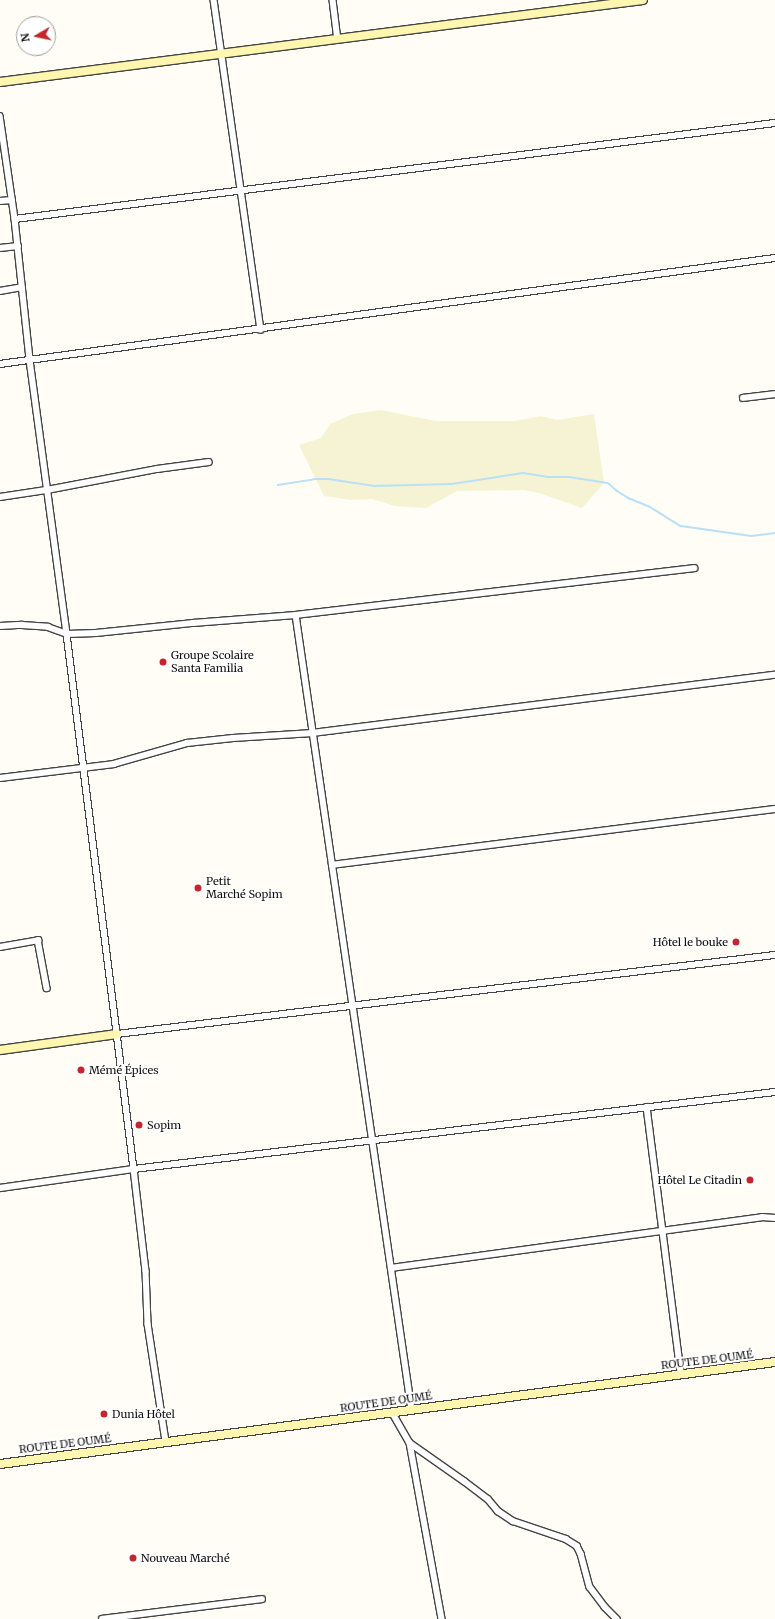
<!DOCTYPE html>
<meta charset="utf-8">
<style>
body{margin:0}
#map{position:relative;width:775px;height:1619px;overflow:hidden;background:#fffdf5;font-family:Merriweather,serif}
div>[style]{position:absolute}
.farmland>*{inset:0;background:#f6f3d4}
.stream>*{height:2px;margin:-1px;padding:0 1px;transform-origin:1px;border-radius:1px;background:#b9e0f7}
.roads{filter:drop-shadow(1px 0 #444) drop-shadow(-1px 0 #444) drop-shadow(0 1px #444) drop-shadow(0 -1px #444)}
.street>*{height:5.5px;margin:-2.75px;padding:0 2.75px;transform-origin:2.75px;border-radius:2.75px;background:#fff}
.secondary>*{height:8px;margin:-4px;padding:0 4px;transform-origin:4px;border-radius:4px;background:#fff6b0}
.dots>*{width:11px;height:11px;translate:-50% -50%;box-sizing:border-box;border:2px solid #fff;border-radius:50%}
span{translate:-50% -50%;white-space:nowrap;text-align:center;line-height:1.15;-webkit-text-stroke:4px #fff;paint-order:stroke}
.poi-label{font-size:11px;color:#111}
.left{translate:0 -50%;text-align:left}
.right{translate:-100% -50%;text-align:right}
.street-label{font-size:11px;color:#111}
.north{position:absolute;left:16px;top:16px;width:40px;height:40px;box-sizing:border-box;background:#fff;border:1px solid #a0a0a0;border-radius:50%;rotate:261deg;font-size:11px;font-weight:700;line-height:16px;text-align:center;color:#111}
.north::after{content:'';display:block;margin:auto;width:14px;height:18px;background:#c4262e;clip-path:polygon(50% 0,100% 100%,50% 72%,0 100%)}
</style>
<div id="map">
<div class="farmland">
<div style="clip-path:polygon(380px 410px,436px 421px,515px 421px,541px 416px,557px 420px,594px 414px,604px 483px,582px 508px,539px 493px,524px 490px,457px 491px,426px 508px,395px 506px,372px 499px,351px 500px,324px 496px,299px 445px,321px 438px,330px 424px,353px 414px)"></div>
</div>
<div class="stream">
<div style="left:278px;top:485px;width:36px;rotate:-9deg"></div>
<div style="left:314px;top:479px;width:14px"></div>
<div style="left:328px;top:479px;width:47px;rotate:8.7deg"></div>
<div style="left:374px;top:486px;width:78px;rotate:-1.5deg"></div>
<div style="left:452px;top:484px;width:72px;rotate:-8.8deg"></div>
<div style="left:523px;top:473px;width:24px;rotate:9deg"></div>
<div style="left:547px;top:477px;width:22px"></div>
<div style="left:569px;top:477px;width:39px;rotate:9deg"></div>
<div style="left:608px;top:483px;width:12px;rotate:42deg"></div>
<div style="left:617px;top:491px;width:13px;rotate:32deg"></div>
<div style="left:628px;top:498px;width:24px;rotate:22deg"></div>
<div style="left:650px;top:507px;width:36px;rotate:32deg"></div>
<div style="left:681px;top:526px;width:71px;rotate:8.1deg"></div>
<div style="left:751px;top:536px;width:24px;rotate:-7deg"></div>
</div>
<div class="roads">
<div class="street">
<div style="left:214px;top:0;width:333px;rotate:81.9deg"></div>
<div style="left:333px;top:0;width:39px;rotate:83deg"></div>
<div style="left:0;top:116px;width:104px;rotate:81.7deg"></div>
<div style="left:15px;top:219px;width:142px;rotate:83.9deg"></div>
<div style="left:30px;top:360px;width:276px;rotate:82.3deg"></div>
<div style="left:67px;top:634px;width:539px;rotate:82.86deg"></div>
<div style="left:134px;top:1169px;width:103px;rotate:83.3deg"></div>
<div style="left:146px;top:1271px;width:53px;rotate:87.8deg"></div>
<div style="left:148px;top:1324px;width:119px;rotate:81.3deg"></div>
<div style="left:0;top:201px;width:12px;rotate:-5deg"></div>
<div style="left:15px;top:219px;width:766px;rotate:-7.2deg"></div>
<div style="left:0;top:248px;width:18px;rotate:-6deg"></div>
<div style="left:0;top:291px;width:22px;rotate:-10deg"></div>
<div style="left:0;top:364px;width:782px;rotate:-7.79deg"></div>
<div style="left:743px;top:398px;width:32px;rotate:-7deg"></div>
<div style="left:0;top:497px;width:48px;rotate:-8.5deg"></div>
<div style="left:47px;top:490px;width:112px;rotate:-10.8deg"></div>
<div style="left:157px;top:469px;width:52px;rotate:-7.7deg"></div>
<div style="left:296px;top:615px;width:803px;rotate:81.7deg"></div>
<div style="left:0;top:626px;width:22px;rotate:-3deg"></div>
<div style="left:22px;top:625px;width:26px;rotate:4deg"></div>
<div style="left:48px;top:627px;width:20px;rotate:20deg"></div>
<div style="left:67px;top:634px;width:29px;rotate:-2deg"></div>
<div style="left:96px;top:633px;width:98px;rotate:-5.9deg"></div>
<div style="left:193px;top:623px;width:103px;rotate:-4.4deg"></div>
<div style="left:296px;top:615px;width:401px;rotate:-6.7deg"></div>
<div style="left:0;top:778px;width:115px;rotate:-7deg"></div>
<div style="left:114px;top:764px;width:76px;rotate:-16deg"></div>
<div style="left:187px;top:743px;width:46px;rotate:-6.2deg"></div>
<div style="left:233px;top:738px;width:80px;rotate:-3.6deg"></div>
<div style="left:313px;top:733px;width:466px;rotate:-7.2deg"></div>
<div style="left:332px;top:865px;width:447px;rotate:-7.2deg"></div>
<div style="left:0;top:947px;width:39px;rotate:-10deg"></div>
<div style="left:38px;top:940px;width:49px;rotate:79.4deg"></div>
<div style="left:117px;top:1034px;width:663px;rotate:-6.85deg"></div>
<div style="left:647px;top:1107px;width:269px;rotate:82.7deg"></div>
<div style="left:0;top:1188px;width:135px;rotate:-8.1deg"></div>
<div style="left:134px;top:1169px;width:646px;rotate:-6.85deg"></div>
<div style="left:391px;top:1268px;width:374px;rotate:-7.8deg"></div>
<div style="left:762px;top:1217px;width:13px;rotate:4deg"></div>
<div style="left:392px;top:1412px;width:36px;rotate:60deg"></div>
<div style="left:410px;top:1443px;width:179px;rotate:79.7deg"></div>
<div style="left:410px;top:1443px;width:66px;rotate:35.1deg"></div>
<div style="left:464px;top:1481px;width:30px;rotate:37deg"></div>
<div style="left:488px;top:1499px;width:16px;rotate:50deg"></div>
<div style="left:498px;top:1511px;width:18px;rotate:34deg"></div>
<div style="left:513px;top:1521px;width:56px;rotate:18.8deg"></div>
<div style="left:566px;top:1539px;width:13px;rotate:32deg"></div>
<div style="left:577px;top:1546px;width:9px;rotate:63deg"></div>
<div style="left:581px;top:1554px;width:34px;rotate:75deg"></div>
<div style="left:590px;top:1587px;width:25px;rotate:53deg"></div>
<div style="left:605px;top:1607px;width:17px;rotate:45deg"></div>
<div style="left:102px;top:1619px;width:161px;rotate:-7.1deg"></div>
</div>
<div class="secondary">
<div style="left:0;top:82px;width:648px;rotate:-7.27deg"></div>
<div style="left:0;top:1050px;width:118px;rotate:-7.8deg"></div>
<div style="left:0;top:1464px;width:782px;rotate:-7.5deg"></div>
</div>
</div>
<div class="dots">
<div style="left:163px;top:662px;background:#c4262e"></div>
<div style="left:198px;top:888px;background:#c4262e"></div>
<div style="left:736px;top:942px;background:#c4262e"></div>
<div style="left:81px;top:1070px;background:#c4262e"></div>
<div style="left:139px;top:1125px;background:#c4262e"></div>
<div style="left:750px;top:1180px;background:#c4262e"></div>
<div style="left:104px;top:1414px;background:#c4262e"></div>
<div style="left:133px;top:1558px;background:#c4262e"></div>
</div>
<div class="poi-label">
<span class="left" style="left:171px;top:662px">Groupe Scolaire<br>Santa Familia</span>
<span class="left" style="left:206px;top:888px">Petit<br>Marché Sopim</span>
<span class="right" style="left:728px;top:942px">Hôtel le bouke</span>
<span class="left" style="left:89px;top:1070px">Mémé Épices</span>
<span class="left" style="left:147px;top:1125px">Sopim</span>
<span class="right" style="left:742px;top:1180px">Hôtel Le Citadin</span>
<span class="left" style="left:112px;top:1414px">Dunia Hôtel</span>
<span class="left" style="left:141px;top:1558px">Nouveau Marché</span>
</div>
<div class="street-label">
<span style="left:707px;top:1360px;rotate:-7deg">ROUTE DE OUMÉ</span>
<span style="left:386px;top:1402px;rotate:-8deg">ROUTE DE OUMÉ</span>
<span style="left:65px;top:1444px;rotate:-7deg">ROUTE DE OUMÉ</span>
</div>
<div class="north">N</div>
</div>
